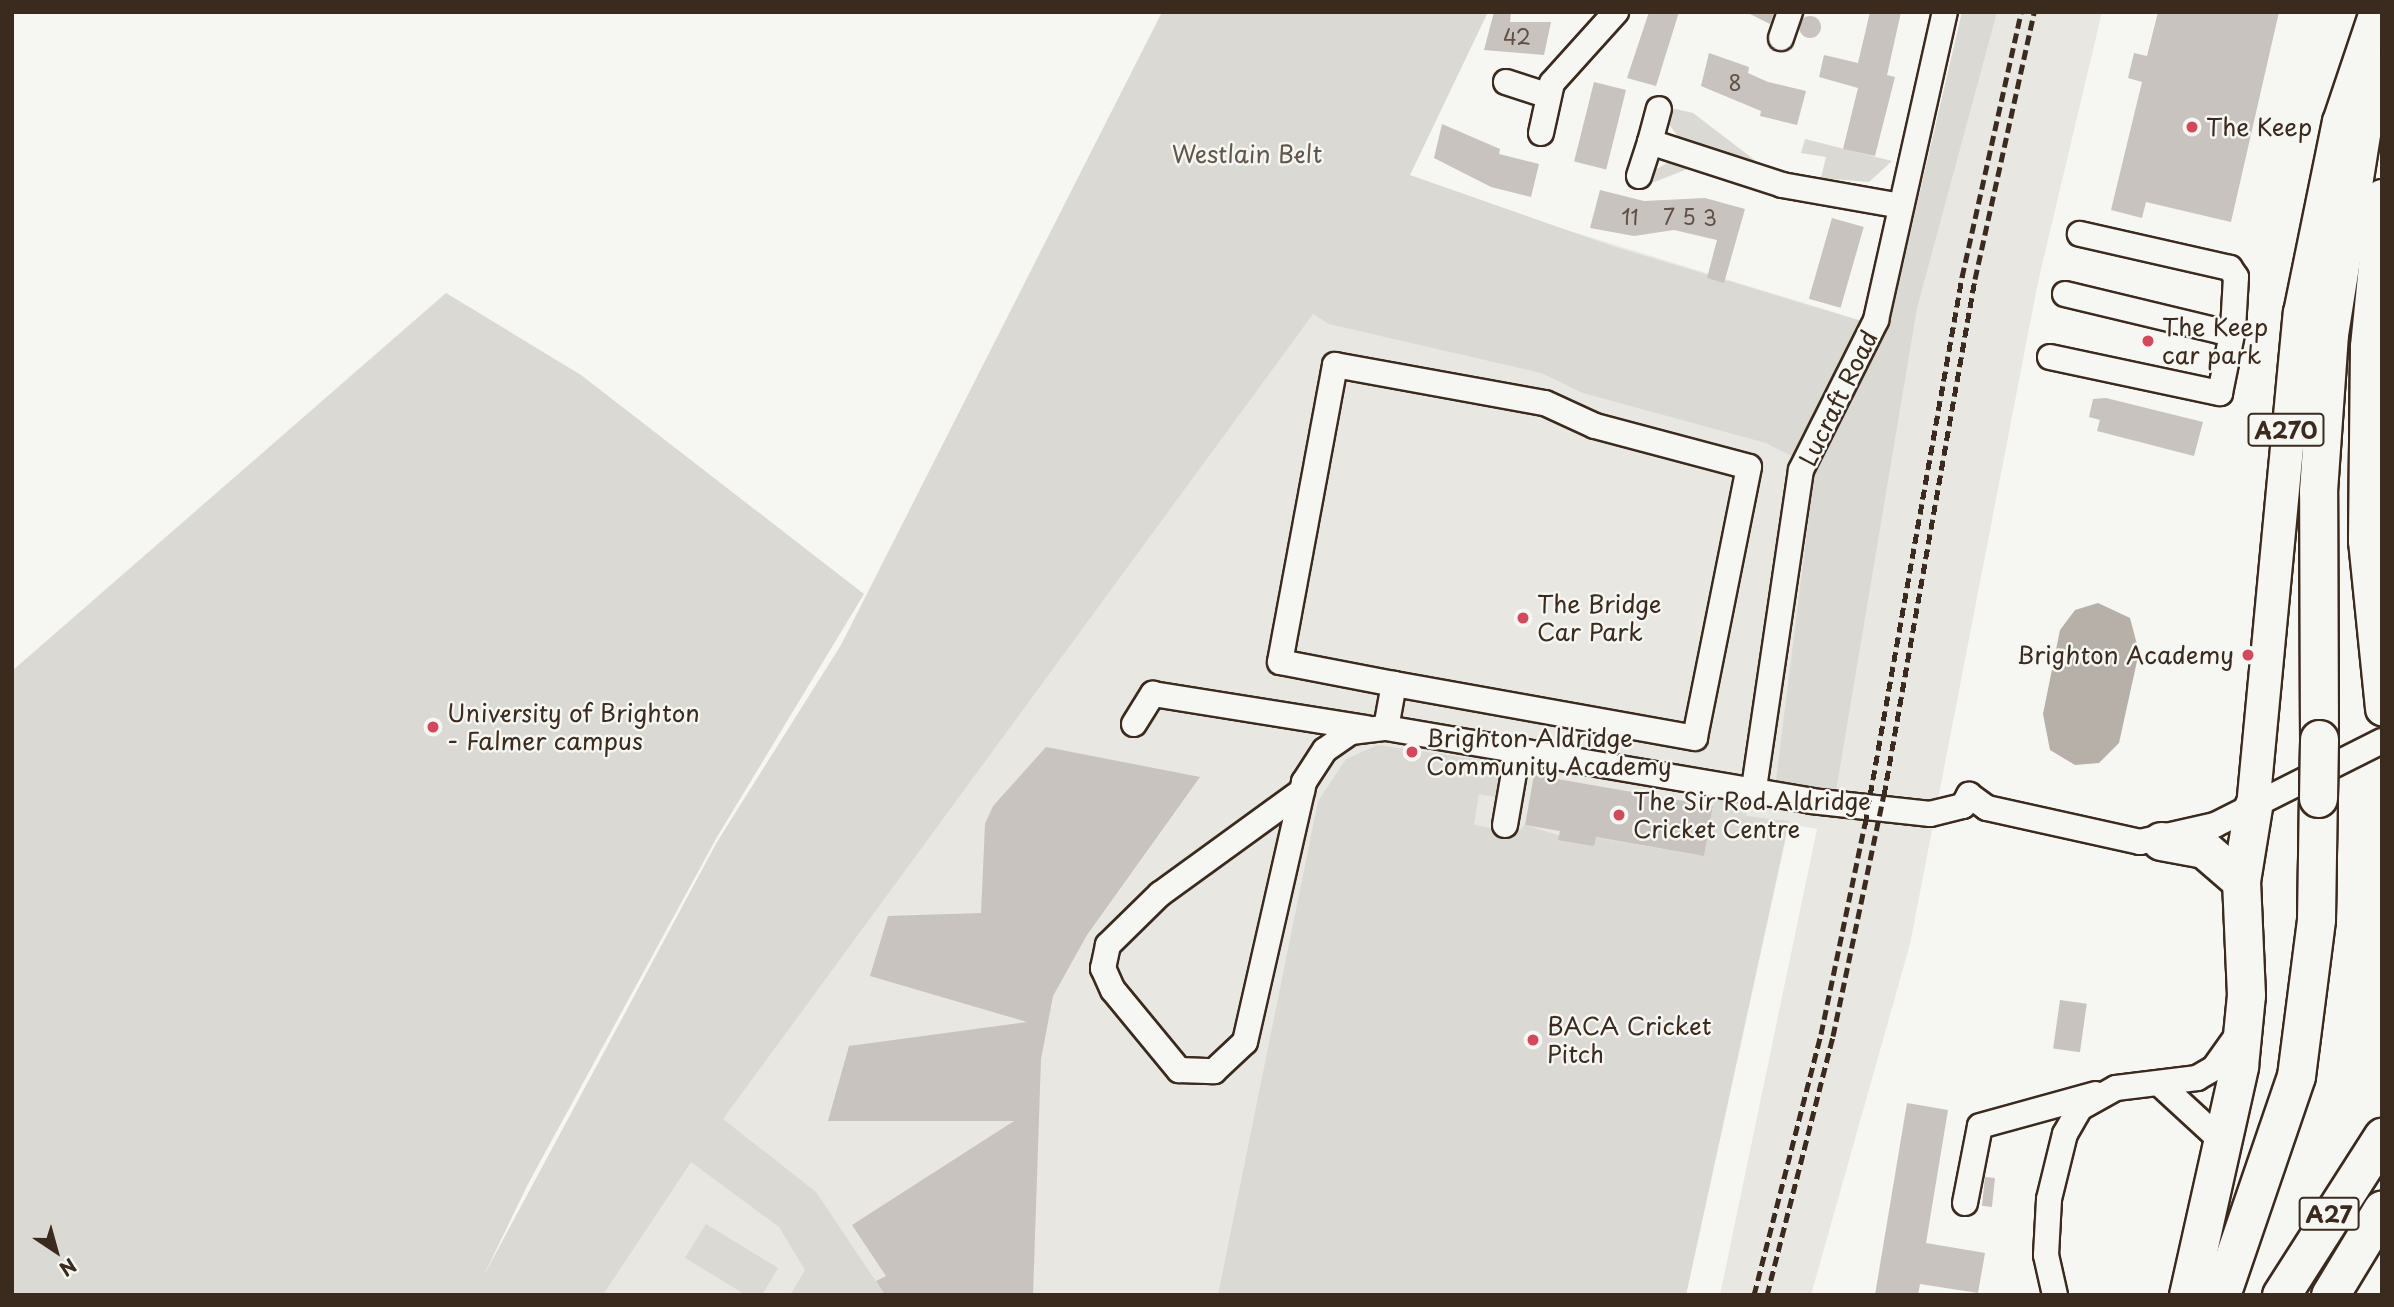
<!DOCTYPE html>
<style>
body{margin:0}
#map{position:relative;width:2394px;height:1307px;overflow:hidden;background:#f6f6f2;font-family:"Playpen Sans",sans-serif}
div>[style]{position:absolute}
.built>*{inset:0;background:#e8e7e2}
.green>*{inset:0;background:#dad9d3}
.water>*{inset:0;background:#b6b0a9}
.building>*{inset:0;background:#c8c3be;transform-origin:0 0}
.round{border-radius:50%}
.roads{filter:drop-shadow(2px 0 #3b2a1e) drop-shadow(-2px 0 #3b2a1e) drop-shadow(0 2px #3b2a1e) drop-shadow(0 -2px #3b2a1e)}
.minor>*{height:24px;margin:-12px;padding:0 12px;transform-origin:12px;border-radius:12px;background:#f6f6f2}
.major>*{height:32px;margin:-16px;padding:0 16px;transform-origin:16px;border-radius:16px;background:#f6f6f2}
.highway>*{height:37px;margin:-18.5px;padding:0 18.5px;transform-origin:18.5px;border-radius:18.5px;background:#f6f6f2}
.rail>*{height:5px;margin-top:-2.5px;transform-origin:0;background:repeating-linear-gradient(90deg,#3b2a1e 0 10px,transparent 0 15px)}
.bridges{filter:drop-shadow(2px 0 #3b2a1e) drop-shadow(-2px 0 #3b2a1e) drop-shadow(0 2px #3b2a1e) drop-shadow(0 -2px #3b2a1e)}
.highway-bridge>*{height:37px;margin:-18.5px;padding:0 18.5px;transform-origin:18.5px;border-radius:18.5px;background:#f6f6f2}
.dots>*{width:19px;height:19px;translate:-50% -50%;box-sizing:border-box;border:4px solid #f6f6f2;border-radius:50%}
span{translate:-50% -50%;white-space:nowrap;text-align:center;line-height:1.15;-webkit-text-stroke:5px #f6f6f2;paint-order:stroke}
.number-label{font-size:21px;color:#5e5046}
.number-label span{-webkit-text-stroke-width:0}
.shield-label span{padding:2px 5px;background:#f6f6f2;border:2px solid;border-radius:5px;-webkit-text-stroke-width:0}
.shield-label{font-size:23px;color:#3b2a1e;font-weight:700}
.poi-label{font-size:24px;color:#3b2a1e}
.left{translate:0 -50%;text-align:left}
.right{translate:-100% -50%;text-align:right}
.park-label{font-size:24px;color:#63564b}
.street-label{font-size:24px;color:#3b2a1e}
.frame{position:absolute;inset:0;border:14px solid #3b2a1e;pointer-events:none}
.north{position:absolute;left:21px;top:1216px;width:70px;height:70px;-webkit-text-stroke:5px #f6f6f2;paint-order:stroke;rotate:144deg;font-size:19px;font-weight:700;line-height:28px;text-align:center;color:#3b2a1e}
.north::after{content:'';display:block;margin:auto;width:24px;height:32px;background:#3b2a1e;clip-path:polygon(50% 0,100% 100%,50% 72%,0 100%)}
</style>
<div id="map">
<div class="built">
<div style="clip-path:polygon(1962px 12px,2102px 12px,2038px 282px,1910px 944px,1811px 1295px,1720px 1295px,1817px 829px,1789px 824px,1686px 1295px,603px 1295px,706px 1138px,1313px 313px,1531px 219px,1888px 329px)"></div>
</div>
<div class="green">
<div style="clip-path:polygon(1162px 12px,1488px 12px,1410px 175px,1612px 246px,1888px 329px,1962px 12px,1997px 12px,1917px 308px,1835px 797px,1784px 790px,1776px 780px,1815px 468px,1766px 443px,1583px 393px,1541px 373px,1329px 324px,1313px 314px,723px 1119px,816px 1192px,885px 1295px,790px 1295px,805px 1270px,779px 1227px,691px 1162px,603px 1295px,12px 1295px,12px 671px,446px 293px,581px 375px,864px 594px,717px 837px,528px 1184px,483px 1277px,717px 842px,841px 645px)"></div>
<div style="clip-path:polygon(1671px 108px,1693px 113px,1773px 174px,1679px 138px,1668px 123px)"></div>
<div style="clip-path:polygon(1805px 139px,1892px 161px,1869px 182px,1821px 178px,1826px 157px,1801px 153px)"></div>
<div style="clip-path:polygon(1672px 160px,1693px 167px,1649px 184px,1655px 170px)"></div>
<div style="clip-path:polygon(1378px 745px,1508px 764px,1501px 798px,1479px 794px,1474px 825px,1517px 833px,1525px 825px,1594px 846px,1586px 836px,1704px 856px,1716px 791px,1749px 796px,1746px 816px,1789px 821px,1686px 1295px,1218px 1295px,1318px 801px,1346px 759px)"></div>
<div style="clip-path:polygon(706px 1224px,778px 1268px,762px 1295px,746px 1295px,685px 1258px)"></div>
</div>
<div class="water">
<div style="clip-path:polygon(2098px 603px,2130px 618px,2139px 652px,2119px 743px,2099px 763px,2075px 765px,2050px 750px,2043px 714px,2060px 630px,2075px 610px)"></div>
</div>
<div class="building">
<div style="clip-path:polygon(1494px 12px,1511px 12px,1510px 22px,1551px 22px,1544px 55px,1484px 50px)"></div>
<div style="clip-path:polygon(1649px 12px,1679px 12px,1656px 86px,1627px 78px)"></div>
<div style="clip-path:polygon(1746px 12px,1774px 12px,1770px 24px)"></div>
<div style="clip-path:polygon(1870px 12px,1901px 12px,1887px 75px,1895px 77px,1875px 156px,1843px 149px,1858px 88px,1819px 77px,1824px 55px,1858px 63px)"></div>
<div style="clip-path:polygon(2158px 12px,2279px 12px,2231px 222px,2146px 202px,2142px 218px,2111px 210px,2142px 82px,2128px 78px,2134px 53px,2147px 56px)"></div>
<div class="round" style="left:1799px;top:16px;width:22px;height:22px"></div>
<div style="clip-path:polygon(1709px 53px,1749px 67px,1748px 73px,1768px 82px,1806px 91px,1797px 125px,1760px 116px,1761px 111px,1701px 86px)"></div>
<div style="left:1594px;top:82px;width:33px;height:82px;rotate:14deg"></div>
<div style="clip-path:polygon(1442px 124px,1500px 149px,1499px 154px,1539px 164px,1531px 197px,1491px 187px,1434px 158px)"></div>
<div style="clip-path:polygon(1600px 190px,1644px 201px,1705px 198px,1745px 209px,1724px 283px,1707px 278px,1717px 240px,1674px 230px,1634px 236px,1590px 228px)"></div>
<div style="left:1832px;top:218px;width:33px;height:84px;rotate:16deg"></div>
<div style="clip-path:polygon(2106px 398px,2203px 422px,2194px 456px,2097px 431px,2100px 420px,2089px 417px,2093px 399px)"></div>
<div style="clip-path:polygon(1046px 747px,1200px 777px,1087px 935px,1053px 996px,1041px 1059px,1033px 1295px,885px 1295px,876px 1281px,886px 1276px,852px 1225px,1014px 1121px,828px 1121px,849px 1046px,1027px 1022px,870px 976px,888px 916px,981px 913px,985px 824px,993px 806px)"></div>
<div style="clip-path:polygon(1534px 775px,1713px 806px,1704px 856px,1596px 837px,1594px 846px,1558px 840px,1560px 831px,1525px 825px)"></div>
<div style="left:2060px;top:1000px;width:27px;height:49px;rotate:8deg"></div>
<div style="clip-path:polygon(1907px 1103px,1948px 1110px,1926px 1243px,1985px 1253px,1978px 1293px,1920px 1284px,1918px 1295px,1875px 1295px)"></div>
<div style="left:1985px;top:1177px;width:10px;height:29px;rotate:6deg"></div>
</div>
<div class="roads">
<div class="minor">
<div style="left:1781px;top:38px;width:28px;rotate:-71deg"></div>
<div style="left:1506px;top:82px;width:42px;rotate:18deg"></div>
<div style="left:1541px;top:133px;width:51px;rotate:-77.6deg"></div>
<div style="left:1552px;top:83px;width:96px;rotate:-48deg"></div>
<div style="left:1650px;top:142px;width:34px;rotate:-75deg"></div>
<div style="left:1639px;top:176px;width:36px;rotate:-72deg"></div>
<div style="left:1650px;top:142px;width:139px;rotate:18deg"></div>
<div style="left:1782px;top:185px;width:121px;rotate:10deg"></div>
<div style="left:2065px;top:294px;width:158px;rotate:13.5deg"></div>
<div style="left:2219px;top:331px;width:14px;rotate:-8deg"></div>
<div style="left:2050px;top:357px;width:174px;rotate:12deg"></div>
<div style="left:2220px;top:393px;width:65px;rotate:-78.5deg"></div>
<div style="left:2233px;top:329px;width:52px;rotate:-86.7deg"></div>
<div style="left:2236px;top:277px;width:11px;rotate:-124deg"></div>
<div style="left:2230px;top:268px;width:154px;rotate:-167.2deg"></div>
<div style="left:1134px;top:724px;width:36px;rotate:-58deg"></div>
<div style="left:1153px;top:694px;width:216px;rotate:9.1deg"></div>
<div style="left:1386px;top:728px;width:45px;rotate:-79.7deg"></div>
<div style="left:1394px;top:684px;width:116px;rotate:-169.1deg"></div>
<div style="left:1280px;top:662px;width:302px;rotate:-79.5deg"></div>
<div style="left:1335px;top:365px;width:213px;rotate:10.3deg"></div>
<div style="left:1545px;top:403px;width:55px;rotate:24.7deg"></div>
<div style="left:1595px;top:426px;width:159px;rotate:14.9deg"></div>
<div style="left:1749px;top:467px;width:276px;rotate:101.3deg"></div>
<div style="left:1695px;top:738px;width:306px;rotate:-169.8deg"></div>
<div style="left:1754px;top:788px;width:321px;rotate:-81.6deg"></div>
<div style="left:1801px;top:470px;width:168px;rotate:-63.4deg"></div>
<div style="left:1876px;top:320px;width:316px;rotate:-77.4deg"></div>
<div style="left:1302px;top:791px;width:175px;rotate:144deg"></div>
<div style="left:1160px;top:894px;width:73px;rotate:135.6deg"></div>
<div style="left:1108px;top:945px;width:24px;rotate:102deg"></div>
<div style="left:1103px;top:968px;width:24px;rotate:66deg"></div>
<div style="left:1113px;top:990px;width:104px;rotate:50.5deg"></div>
<div style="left:1179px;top:1070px;width:35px;rotate:2deg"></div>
<div style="left:1214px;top:1071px;width:42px;rotate:-43.1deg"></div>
<div style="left:1245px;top:1042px;width:267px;rotate:-77.2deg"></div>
<div style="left:1304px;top:782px;width:38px;rotate:-57deg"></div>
<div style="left:1325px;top:750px;width:32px;rotate:-35deg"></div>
<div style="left:1351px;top:732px;width:35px;rotate:-7deg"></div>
<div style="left:1386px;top:728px;width:431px;rotate:9.7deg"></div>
<div style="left:1811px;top:801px;width:120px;rotate:6.2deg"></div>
<div style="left:1930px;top:814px;width:34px;rotate:-14deg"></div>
<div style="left:1963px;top:806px;width:13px;rotate:-61deg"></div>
<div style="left:1969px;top:795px;width:22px;rotate:36deg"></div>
<div style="left:1987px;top:808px;width:157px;rotate:12.5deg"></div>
<div style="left:2140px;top:842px;width:77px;rotate:-12.8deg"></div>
<div style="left:2215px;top:825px;width:187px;rotate:-26.7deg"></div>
<div style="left:1505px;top:825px;width:76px;rotate:-80.2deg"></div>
<div style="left:2163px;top:1087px;width:86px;rotate:42.6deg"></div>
<div style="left:1965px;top:1203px;width:78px;rotate:-79deg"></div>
<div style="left:1980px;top:1126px;width:120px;rotate:-15.4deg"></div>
<div style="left:2055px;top:1295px;width:41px;rotate:-102.7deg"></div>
<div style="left:2046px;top:1255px;width:56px;rotate:-86.9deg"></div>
<div style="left:2049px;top:1199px;width:67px;rotate:-76.2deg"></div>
<div style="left:2065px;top:1134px;width:30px;rotate:-60deg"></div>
<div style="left:2080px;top:1108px;width:41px;rotate:-29.1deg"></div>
<div style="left:2116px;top:1088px;width:82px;rotate:-7deg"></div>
<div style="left:2197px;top:1078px;width:20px;rotate:-30deg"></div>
<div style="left:2214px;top:1068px;width:47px;rotate:-54.6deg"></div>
</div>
<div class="major">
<div style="left:2382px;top:196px;width:152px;rotate:95.7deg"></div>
<div style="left:2367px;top:347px;width:194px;rotate:90.6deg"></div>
<div style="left:2365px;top:541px;width:169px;rotate:84.2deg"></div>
<div style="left:2253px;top:807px;width:496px;rotate:-84.6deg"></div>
<div style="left:2300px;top:313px;width:195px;rotate:-78.5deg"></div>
<div style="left:2339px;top:122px;width:116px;rotate:-71.4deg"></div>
</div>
<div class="highway">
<div style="left:2319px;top:739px;width:248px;rotate:-90.2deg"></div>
<div style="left:2318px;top:491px;width:157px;rotate:-86deg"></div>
<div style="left:2329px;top:334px;width:215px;rotate:-80.9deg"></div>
<div style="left:2363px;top:122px;width:61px;rotate:-89.1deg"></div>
<div style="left:2161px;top:841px;width:44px;rotate:10.5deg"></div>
<div style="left:2204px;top:849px;width:49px;rotate:40.9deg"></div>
<div style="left:2188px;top:1295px;width:235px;rotate:-77.4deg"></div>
<div style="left:2239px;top:1066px;width:71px;rotate:-84.4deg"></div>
<div style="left:2246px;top:995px;width:114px;rotate:-92.5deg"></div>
<div style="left:2241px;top:881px;width:75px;rotate:-80.8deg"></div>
<div style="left:2221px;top:1295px;width:231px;rotate:-71.1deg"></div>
<div style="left:2296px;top:1076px;width:158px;rotate:-82.7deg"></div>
<div style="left:2316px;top:919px;width:121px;rotate:-89.1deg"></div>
<div style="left:2281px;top:1295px;width:188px;rotate:-57.4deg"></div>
<div style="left:2330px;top:1295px;width:100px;rotate:-58.8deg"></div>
</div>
</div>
<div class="rail">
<div style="left:1754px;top:1295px;width:269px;rotate:-75.6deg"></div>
<div style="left:1821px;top:1034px;width:215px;rotate:-78.2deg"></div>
<div style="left:1865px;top:824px;width:556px;rotate:-79.94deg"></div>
<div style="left:1962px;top:277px;width:271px;rotate:-77.4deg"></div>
<div style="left:1767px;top:1295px;width:267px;rotate:-75.7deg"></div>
<div style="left:1833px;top:1036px;width:246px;rotate:-78.1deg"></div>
<div style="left:1884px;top:795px;width:524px;rotate:-80deg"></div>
<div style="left:1975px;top:279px;width:273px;rotate:-77.5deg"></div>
</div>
<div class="bridges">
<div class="highway-bridge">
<div style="left:2318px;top:798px;width:59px;rotate:-89deg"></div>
</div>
</div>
<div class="dots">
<div style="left:2192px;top:127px;background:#d1495b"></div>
<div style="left:2148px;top:341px;background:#d1495b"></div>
<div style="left:1523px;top:618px;background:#d1495b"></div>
<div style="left:2248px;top:655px;background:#d1495b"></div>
<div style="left:433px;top:727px;background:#d1495b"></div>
<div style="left:1412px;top:752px;background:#d1495b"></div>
<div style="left:1619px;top:815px;background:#d1495b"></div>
<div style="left:1533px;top:1040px;background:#d1495b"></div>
</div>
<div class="number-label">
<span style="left:1517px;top:36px">42</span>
<span style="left:1735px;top:82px">8</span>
<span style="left:1630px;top:216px">11</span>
<span style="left:1669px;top:216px">7</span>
<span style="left:1689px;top:216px">5</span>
<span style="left:1710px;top:217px">3</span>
</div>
<div class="shield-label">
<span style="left:2286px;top:430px">A270</span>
<span style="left:2329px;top:1214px">A27</span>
</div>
<div class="poi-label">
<span class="left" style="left:2206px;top:127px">The Keep</span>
<span class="left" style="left:2162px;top:341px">The Keep<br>car park</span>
<span class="left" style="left:1537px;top:618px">The Bridge<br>Car Park</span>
<span class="right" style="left:2234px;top:655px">Brighton Academy</span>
<span class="left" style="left:447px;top:727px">University of Brighton<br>- Falmer campus</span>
<span class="left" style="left:1426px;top:752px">Brighton Aldridge<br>Community Academy</span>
<span class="left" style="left:1633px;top:815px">The Sir Rod Aldridge<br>Cricket Centre</span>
<span class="left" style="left:1547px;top:1040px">BACA Cricket<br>Pitch</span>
</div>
<div class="park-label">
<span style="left:1247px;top:154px">Westlain Belt</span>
</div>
<div class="street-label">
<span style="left:1838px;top:398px;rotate:-64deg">Lucraft Road</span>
</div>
<div class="frame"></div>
<div class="north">N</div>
</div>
